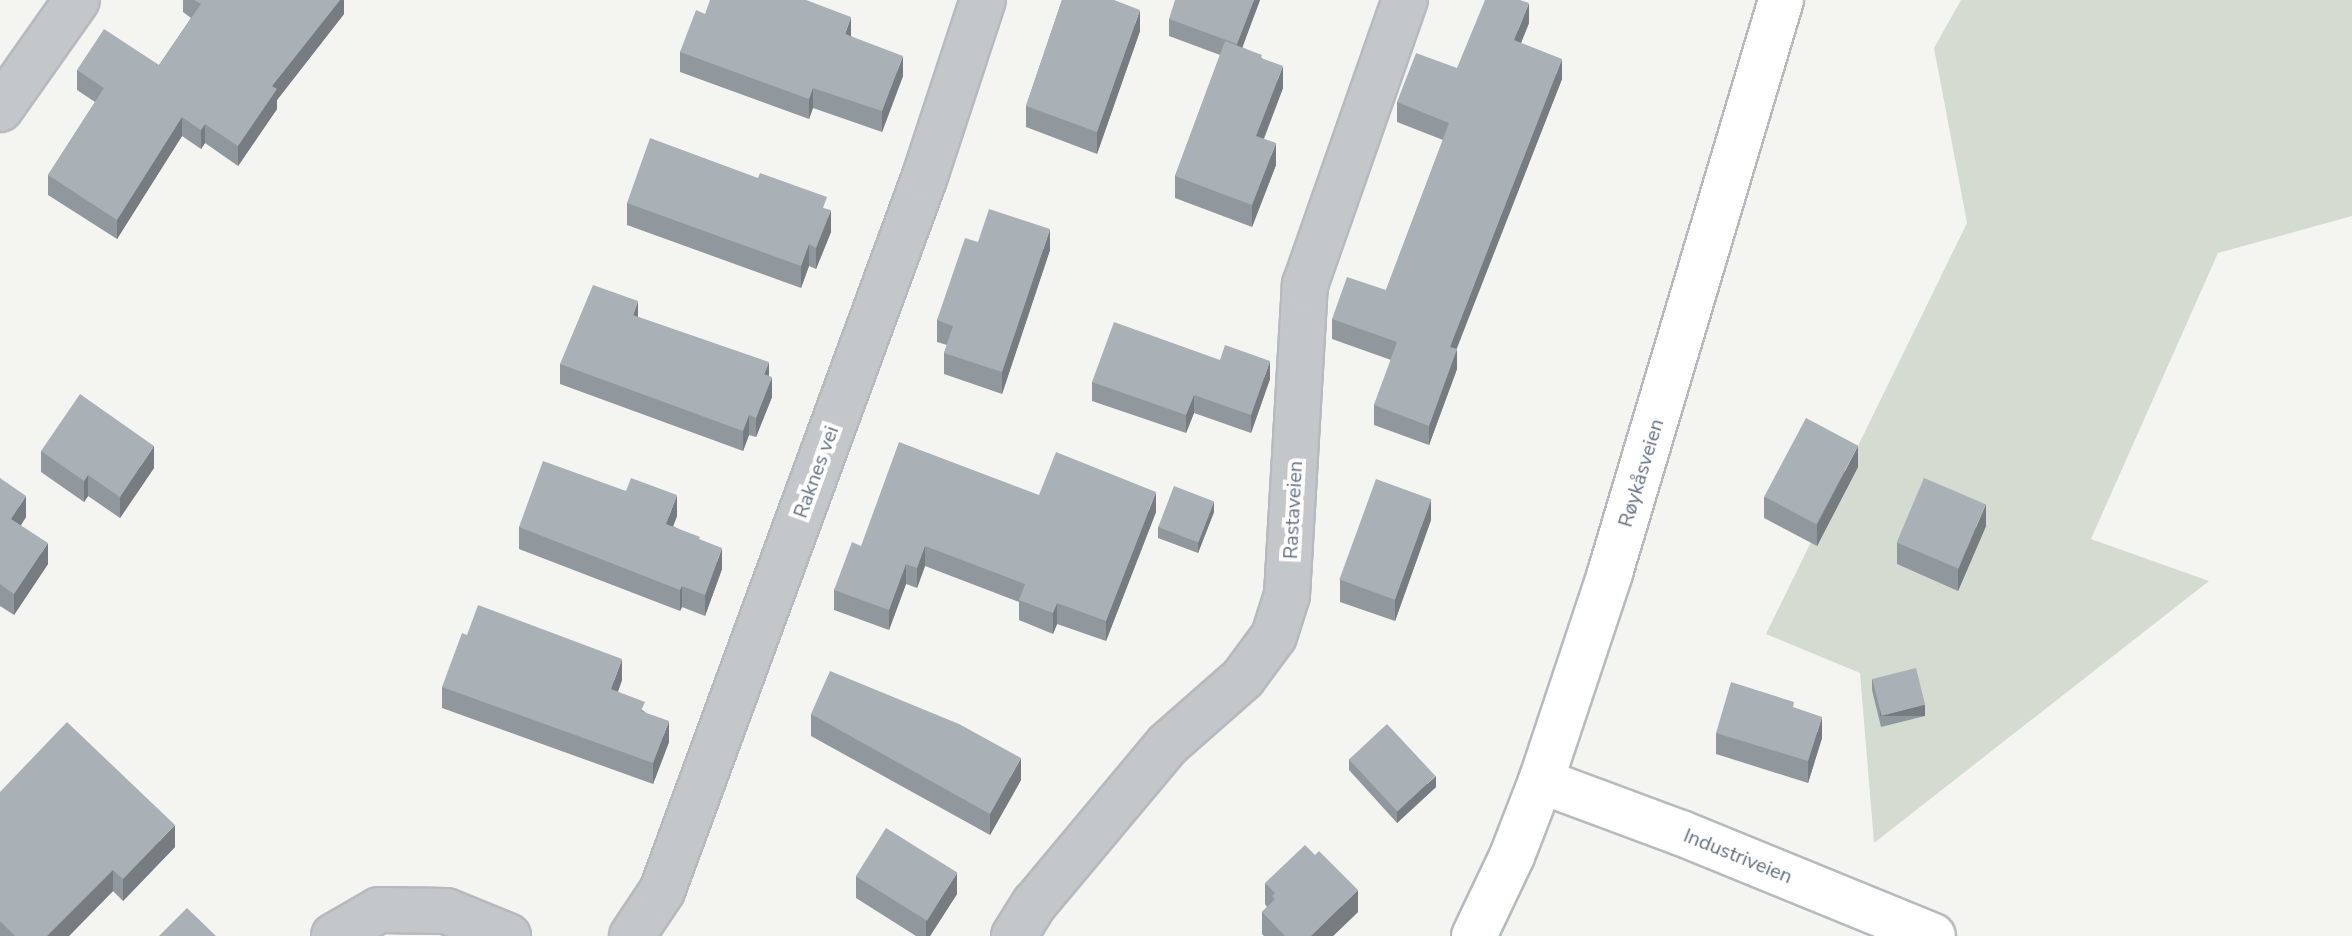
<!DOCTYPE html>
<meta charset="utf-8">
<style>
body{margin:0}
#map{position:relative;width:2352px;height:936px;overflow:hidden;background:#f4f5f0;font-family:"Nunito Sans",sans-serif}
div>[style]{position:absolute}
.green>*{inset:0;background:#d4dcd1}
.roads{filter:drop-shadow(2px 0 #b6babe) drop-shadow(-2px 0 #b6babe) drop-shadow(0 2px #b6babe) drop-shadow(0 -2px #b6babe)}
.street>*{height:44px;margin:-22px;padding:0 22px;transform-origin:22px;border-radius:22px;background:#c4c7ca}
.secondary>*{height:44px;margin:-22px;padding:0 22px;transform-origin:22px;border-radius:22px;background:#fff}
.wall>*{inset:0;background:#91989d}
.shaded-wall>*{inset:0;background:#767c80;transform-origin:0 0}
.building>*{inset:0;background:#a9b1b7;transform-origin:0 0}
span{translate:-50% -50%;white-space:nowrap;text-align:center;line-height:1.15;-webkit-text-stroke:8px #fff;paint-order:stroke}
.street-label{font-size:20px;color:#627182}
</style>
<div id="map">
<div class="green">
<div style="clip-path:polygon(1961px 0,2352px 0,2352px 216px,2218px 253px,2091px 539px,2209px 581px,1874px 843px,1860px 673px,1766px 634px,1967px 223px,1934px 48px)"></div>
</div>
<div class="roads">
<div class="street">
<div style="left:0;top:109px;width:133px;rotate:-54.8deg"></div>
<div style="left:334px;top:936px;width:52px;rotate:-30deg"></div>
<div style="left:379px;top:910px;width:67px;rotate:0.9deg"></div>
<div style="left:446px;top:911px;width:67px;rotate:22deg"></div>
<div style="left:632px;top:936px;width:54px;rotate:-56.3deg"></div>
<div style="left:662px;top:891px;width:762px;rotate:-69.8deg"></div>
<div style="left:925px;top:176px;width:185px;rotate:-71.8deg"></div>
<div style="left:1014px;top:936px;width:39px;rotate:-58deg"></div>
<div style="left:1035px;top:903px;width:207px;rotate:-50.1deg"></div>
<div style="left:1168px;top:744px;width:100px;rotate:-41.3deg"></div>
<div style="left:1243px;top:678px;width:52px;rotate:-53.6deg"></div>
<div style="left:1274px;top:636px;width:43px;rotate:-72.4deg"></div>
<div style="left:1287px;top:595px;width:311px;rotate:-86.7deg"></div>
<div style="left:1305px;top:285px;width:302px;rotate:-70.7deg"></div>
</div>
<div class="secondary">
<div style="left:1541px;top:781px;width:149px;rotate:20.4deg"></div>
<div style="left:1681px;top:833px;width:272px;rotate:22.2deg"></div>
<div style="left:1474px;top:936px;width:89px;rotate:-64.6deg"></div>
<div style="left:1512px;top:856px;width:80px;rotate:-68.9deg"></div>
<div style="left:1541px;top:781px;width:219px;rotate:-71.6deg"></div>
<div style="left:1610px;top:573px;width:598px;rotate:-73.38deg"></div>
</div>
</div>
<div class="wall">
<div style="clip-path:polygon(183px 0,344px 0,344px 14px,277px 100px,277px 109px,238px 166px,205px 143px,201px 149px,182px 136px,117px 239px,48px 195px,48px 175px,95px 102px,77px 90px,77px 70px,159px 65px,191px 18px,183px 12px)"></div>
<div style="clip-path:polygon(1061px 0,1114px 0,1140px 31px,1097px 154px,1026px 127px,1026px 106px,1062px 0)"></div>
<div style="clip-path:polygon(1260px 0,1242px 47px,1262px 58px,1283px 88px,1264px 139px,1276px 165px,1252px 227px,1175px 198px,1175px 176px,1220px 55px,1169px 36px,1169px 19px)"></div>
<div style="clip-path:polygon(705px 14px,851px 36px,903px 76px,882px 132px,813px 108px,809px 119px,680px 72px,680px 52px)"></div>
<div style="clip-path:polygon(1529px 23px,1521px 43px,1562px 79px,1456px 349px,1457px 369px,1429px 445px,1374px 425px,1374px 405px,1391px 360px,1332px 339px,1332px 319px,1386px 290px,1443px 140px,1397px 122px,1397px 102px,1457px 68px)"></div>
<div style="clip-path:polygon(627px 203px,827px 209px,831px 232px,816px 269px,809px 266px,801px 288px,627px 225px)"></div>
<div style="clip-path:polygon(978px 242px,1050px 250px,1002px 394px,944px 374px,944px 353px,947px 345px,937px 342px,937px 320px)"></div>
<div style="clip-path:polygon(638px 317px,769px 376px,772px 397px,756px 437px,749px 435px,743px 451px,560px 384px,560px 364px)"></div>
<div style="clip-path:polygon(1220px 360px,1270px 379px,1251px 433px,1194px 413px,1186px 433px,1092px 401px,1092px 382px)"></div>
<div style="clip-path:polygon(41px 451px,154px 468px,120px 518px,88px 496px,84px 502px,41px 472px)"></div>
<div style="clip-path:polygon(1858px 467px,1817px 546px,1764px 518px,1764px 497px)"></div>
<div style="clip-path:polygon(0 478px,26px 517px,21px 525px,48px 564px,14px 615px,0 606px)"></div>
<div style="clip-path:polygon(1039px 495px,1156px 512px,1106px 641px,1057px 624px,1053px 634px,1019px 620px,1019px 602px,925px 566px,917px 588px,906px 584px,889px 630px,834px 610px,834px 590px,861px 546px)"></div>
<div style="clip-path:polygon(1214px 512px,1198px 553px,1158px 538px,1158px 527px)"></div>
<div style="clip-path:polygon(677px 516px,673px 526px,700px 540px,722px 569px,705px 616px,682px 607px,680px 611px,519px 549px,519px 527px)"></div>
<div style="clip-path:polygon(1431px 520px,1395px 621px,1340px 602px,1340px 580px)"></div>
<div style="clip-path:polygon(1986px 526px,1958px 591px,1897px 564px,1897px 543px)"></div>
<div style="clip-path:polygon(1872px 679px,1925px 716px,1881px 727px,1872px 690px)"></div>
<div style="clip-path:polygon(622px 680px,618px 692px,645px 712px,669px 742px,653px 784px,442px 708px,442px 687px)"></div>
<div style="clip-path:polygon(1794px 708px,1822px 738px,1808px 783px,1716px 754px,1716px 733px)"></div>
<div style="clip-path:polygon(811px 714px,1021px 780px,990px 835px,811px 736px)"></div>
<div style="clip-path:polygon(1349px 759px,1436px 787px,1397px 823px,1349px 770px)"></div>
<div style="clip-path:polygon(0 792px,175px 847px,123px 901px,113px 891px,69px 936px,0 936px)"></div>
<div style="clip-path:polygon(856px 876px,957px 894px,930px 936px,916px 936px,856px 898px)"></div>
<div style="clip-path:polygon(1265px 883px,1358px 912px,1333px 936px,1264px 936px,1262px 934px,1262px 912px,1267px 907px,1265px 904px)"></div>
</div>
<div class="shaded-wall">
<div style="clip-path:polygon(340px 0,344px 0,344px 14px,277px 100px,277px 109px,238px 166px,238px 146px,272px 86px)"></div>
<div style="clip-path:polygon(1254px 0,1260px 0,1237px 62px,1237px 44px)"></div>
<div style="clip-path:polygon(1529px 3px,1529px 23px,1514px 60px,1514px 40px)"></div>
<div style="clip-path:polygon(1140px 10px,1140px 31px,1097px 154px,1097px 132px)"></div>
<div style="clip-path:polygon(851px 17px,851px 37px,845px 34px)"></div>
<div style="clip-path:polygon(903px 56px,903px 76px,882px 132px,882px 111px)"></div>
<div style="clip-path:polygon(1562px 59px,1562px 79px,1450px 366px,1450px 347px)"></div>
<div style="clip-path:polygon(1283px 66px,1283px 88px,1256px 158px,1256px 136px)"></div>
<div style="clip-path:polygon(813px 88px,813px 108px,809px 119px,809px 99px)"></div>
<div style="clip-path:polygon(182px 117px,182px 136px,117px 239px,117px 220px)"></div>
<div style="clip-path:polygon(205px 124px,205px 143px,201px 149px,201px 130px)"></div>
<div style="clip-path:polygon(1276px 143px,1276px 165px,1252px 227px,1252px 205px)"></div>
<div style="clip-path:polygon(831px 210px,831px 232px,816px 269px,816px 248px)"></div>
<div style="clip-path:polygon(1050px 229px,1050px 250px,1002px 394px,1002px 372px)"></div>
<div style="clip-path:polygon(809px 244px,809px 266px,801px 288px,801px 266px)"></div>
<div style="clip-path:polygon(638px 301px,638px 321px,633px 315px)"></div>
<div style="clip-path:polygon(1457px 349px,1457px 369px,1429px 445px,1429px 426px)"></div>
<div style="clip-path:polygon(1270px 361px,1270px 379px,1251px 433px,1251px 415px)"></div>
<div style="clip-path:polygon(769px 362px,769px 382px,764px 374px)"></div>
<div style="clip-path:polygon(772px 377px,772px 397px,756px 437px,756px 418px)"></div>
<div style="clip-path:polygon(1194px 395px,1194px 413px,1186px 433px,1186px 415px)"></div>
<div style="clip-path:polygon(749px 415px,749px 435px,743px 451px,743px 431px)"></div>
<div style="clip-path:polygon(154px 446px,154px 468px,120px 518px,120px 497px)"></div>
<div style="clip-path:polygon(1858px 446px,1858px 467px,1817px 546px,1817px 525px)"></div>
<div style="clip-path:polygon(88px 475px,88px 496px,84px 502px,84px 481px)"></div>
<div style="clip-path:polygon(1156px 492px,1156px 512px,1106px 641px,1106px 621px)"></div>
<div style="clip-path:polygon(677px 495px,677px 516px,666px 545px,666px 524px)"></div>
<div style="clip-path:polygon(26px 496px,26px 517px,11px 540px,11px 519px)"></div>
<div style="clip-path:polygon(1431px 499px,1431px 520px,1395px 621px,1395px 600px)"></div>
<div style="clip-path:polygon(1214px 501px,1214px 512px,1198px 553px,1198px 542px)"></div>
<div style="clip-path:polygon(1986px 504px,1986px 526px,1958px 591px,1958px 570px)"></div>
<div style="clip-path:polygon(48px 543px,48px 564px,14px 615px,14px 594px)"></div>
<div style="clip-path:polygon(925px 546px,925px 566px,917px 588px,917px 568px)"></div>
<div style="clip-path:polygon(722px 548px,722px 569px,705px 616px,705px 595px)"></div>
<div style="clip-path:polygon(906px 564px,906px 584px,889px 630px,889px 610px)"></div>
<div style="clip-path:polygon(682px 586px,682px 607px,680px 611px,680px 590px)"></div>
<div style="clip-path:polygon(1057px 603px,1057px 624px,1053px 634px,1053px 613px)"></div>
<div style="clip-path:polygon(622px 659px,622px 680px,611px 710px,611px 689px)"></div>
<div style="left:1925px;top:705px;width:11px;height:45px;rotate:90deg"></div>
<div style="clip-path:polygon(1822px 717px,1822px 738px,1808px 783px,1808px 761px)"></div>
<div style="clip-path:polygon(669px 721px,669px 742px,653px 784px,653px 763px)"></div>
<div style="clip-path:polygon(1021px 758px,1021px 780px,990px 835px,990px 814px)"></div>
<div style="clip-path:polygon(1436px 776px,1436px 787px,1397px 823px,1397px 811px)"></div>
<div style="clip-path:polygon(175px 825px,175px 847px,123px 901px,123px 879px)"></div>
<div style="clip-path:polygon(113px 870px,113px 891px,69px 936px,47px 936px)"></div>
<div style="clip-path:polygon(957px 873px,957px 894px,930px 936px,926px 936px,926px 921px)"></div>
<div style="clip-path:polygon(1358px 890px,1358px 912px,1333px 936px,1311px 936px)"></div>
</div>
<div class="building">
<div style="clip-path:polygon(194px 0,340px 0,272px 86px,277px 89px,238px 146px,205px 124px,201px 130px,182px 117px,117px 220px,48px 175px,104px 88px,77px 70px,104px 29px,159px 65px,201px 4px)"></div>
<div style="clip-path:polygon(710px 0,806px 0,851px 17px,845px 34px,903px 56px,882px 111px,813px 88px,809px 99px,680px 52px,696px 10px,705px 14px)"></div>
<div style="clip-path:polygon(1062px 0,1114px 0,1140px 10px,1097px 132px,1026px 106px)"></div>
<div style="clip-path:polygon(1175px 0,1254px 0,1237px 44px,1169px 19px)"></div>
<div style="clip-path:polygon(1485px 0,1520px 0,1529px 3px,1514px 40px,1562px 59px,1450px 347px,1457px 349px,1429px 426px,1374px 405px,1397px 342px,1332px 319px,1347px 277px,1386px 290px,1449px 123px,1397px 102px,1416px 53px,1457px 68px)"></div>
<div style="clip-path:polygon(1225px 41px,1262px 55px,1261px 58px,1283px 66px,1256px 136px,1276px 143px,1252px 205px,1175px 176px)"></div>
<div style="clip-path:polygon(650px 138px,758px 178px,760px 173px,827px 197px,823px 208px,831px 210px,816px 248px,809px 244px,801px 266px,627px 203px)"></div>
<div style="clip-path:polygon(989px 209px,1050px 229px,1002px 372px,944px 353px,953px 326px,937px 320px,965px 238px,978px 242px)"></div>
<div style="clip-path:polygon(593px 285px,638px 301px,633px 315px,769px 362px,764px 374px,772px 377px,756px 418px,749px 415px,743px 431px,560px 364px)"></div>
<div style="clip-path:polygon(1114px 322px,1220px 360px,1225px 345px,1270px 361px,1251px 415px,1194px 395px,1186px 415px,1092px 382px)"></div>
<div style="clip-path:polygon(80px 394px,154px 446px,120px 497px,88px 475px,84px 481px,41px 451px)"></div>
<div style="left:1806px;top:418px;width:59px;height:89px;rotate:28deg"></div>
<div style="clip-path:polygon(899px 442px,1039px 495px,1056px 452px,1156px 492px,1106px 621px,1057px 603px,1053px 613px,1019px 600px,1025px 584px,925px 546px,917px 568px,906px 564px,889px 610px,834px 590px,852px 542px,861px 546px)"></div>
<div style="clip-path:polygon(543px 461px,626px 491px,631px 478px,677px 495px,666px 524px,700px 537px,699px 539px,722px 548px,705px 595px,682px 586px,680px 590px,519px 527px)"></div>
<div style="clip-path:polygon(0 478px,26px 496px,11px 519px,48px 543px,14px 594px,0 584px)"></div>
<div style="left:1924px;top:478px;width:67px;height:70px;rotate:23deg"></div>
<div style="left:1376px;top:479px;width:59px;height:107px;rotate:20deg"></div>
<div style="left:1174px;top:486px;width:43px;height:44px;rotate:21deg"></div>
<div style="clip-path:polygon(478px 605px,622px 659px,611px 689px,645px 702px,641px 711px,669px 721px,653px 763px,442px 687px,462px 633px,467px 635px)"></div>
<div style="left:1916px;top:668px;width:38px;height:45px;rotate:76deg"></div>
<div style="clip-path:polygon(830px 671px,959px 724px,1021px 758px,990px 814px,811px 714px)"></div>
<div style="clip-path:polygon(1731px 682px,1794px 702px,1793px 707px,1822px 717px,1808px 761px,1716px 733px)"></div>
<div style="clip-path:polygon(67px 722px,175px 825px,123px 879px,113px 870px,47px 936px,15px 936px,1px 922px,0 922px,0 792px)"></div>
<div style="left:1387px;top:724px;width:71px;height:52px;rotate:47deg"></div>
<div style="left:886px;top:828px;width:84px;height:57px;rotate:32deg"></div>
<div style="clip-path:polygon(1305px 845px,1315px 855px,1319px 851px,1358px 890px,1311px 936px,1285px 936px,1262px 912px,1275px 899px,1272px 896px,1275px 893px,1265px 883px)"></div>
<div style="clip-path:polygon(187px 908px,216px 936px,159px 936px)"></div>
</div>
<div class="street-label">
<span style="left:816px;top:472px;rotate:-70deg">Raknes vei</span>
<span style="left:1641px;top:473px;rotate:-73deg">Røykåsveien</span>
<span style="left:1293px;top:510px;rotate:-87deg">Rastaveien</span>
<span style="left:1738px;top:856px;rotate:22deg">Industriveien</span>
</div>
</div>
